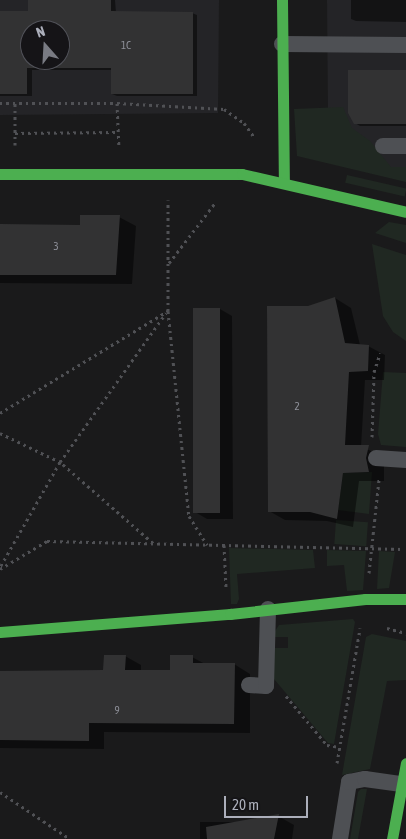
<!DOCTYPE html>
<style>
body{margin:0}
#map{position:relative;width:406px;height:839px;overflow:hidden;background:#1a1a1b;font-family:"Asap Condensed",sans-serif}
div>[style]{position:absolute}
.built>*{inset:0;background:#242427}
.green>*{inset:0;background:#202822;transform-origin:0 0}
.shadow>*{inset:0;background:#0007}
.building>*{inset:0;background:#323233;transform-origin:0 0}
.path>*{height:3px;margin-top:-1.5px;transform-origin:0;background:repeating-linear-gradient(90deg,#505155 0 2.5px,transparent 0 6.5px)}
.lane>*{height:16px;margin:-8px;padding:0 8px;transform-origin:8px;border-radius:8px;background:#4e5054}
.fast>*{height:11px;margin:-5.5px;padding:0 5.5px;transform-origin:5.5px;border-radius:5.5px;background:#4caf50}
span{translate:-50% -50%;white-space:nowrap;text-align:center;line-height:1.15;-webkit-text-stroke:4px #151417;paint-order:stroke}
.number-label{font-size:11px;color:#8e9099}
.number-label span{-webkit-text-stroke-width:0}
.north{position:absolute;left:20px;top:20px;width:50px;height:50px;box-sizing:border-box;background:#151417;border:1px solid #515259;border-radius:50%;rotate:341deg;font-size:14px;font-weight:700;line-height:20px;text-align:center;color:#acafbb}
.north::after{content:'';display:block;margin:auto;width:18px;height:22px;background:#797b83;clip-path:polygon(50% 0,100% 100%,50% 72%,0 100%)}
.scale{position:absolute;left:224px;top:796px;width:84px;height:22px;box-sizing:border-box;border:2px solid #acafbb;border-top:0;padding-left:6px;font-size:15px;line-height:18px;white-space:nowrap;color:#acafbb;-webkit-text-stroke:4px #151417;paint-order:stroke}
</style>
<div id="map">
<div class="built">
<div style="clip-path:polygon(evenodd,0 0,219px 0,218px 113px,0 115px,0 0,30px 30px,60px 30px,60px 60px,30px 60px,30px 30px)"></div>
<div style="clip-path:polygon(327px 0,406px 0,406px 169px,390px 169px,328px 114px)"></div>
</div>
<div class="green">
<div style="clip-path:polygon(343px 107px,352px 128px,370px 141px,391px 167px,406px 167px,406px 182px,297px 156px,294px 109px)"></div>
<div style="left:347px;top:175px;width:61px;height:8px;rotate:13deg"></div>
<div style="clip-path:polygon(389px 222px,406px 225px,406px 243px,375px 233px)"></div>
<div style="clip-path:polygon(372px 244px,406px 255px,406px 341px,393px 332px,383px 316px)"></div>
<div style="clip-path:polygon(383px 372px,406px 373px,406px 447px,381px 445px,378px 434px)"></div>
<div style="clip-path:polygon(372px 472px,369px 514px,338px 510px,343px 473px)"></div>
<div style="left:336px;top:520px;width:32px;height:24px;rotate:4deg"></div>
<div style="clip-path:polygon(229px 548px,313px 550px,315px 568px,237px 574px,239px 599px,237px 604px,231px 604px)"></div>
<div style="clip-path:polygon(327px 550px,366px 551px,363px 590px,347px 591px,344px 565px,327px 566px)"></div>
<div style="clip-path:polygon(379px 551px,395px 552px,389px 588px,377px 589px)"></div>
<div style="clip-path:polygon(353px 619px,355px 622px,334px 744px,328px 743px,274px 679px,274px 648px,288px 648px,288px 637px,275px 637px,275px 631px,279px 625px)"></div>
<div style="clip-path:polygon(372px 634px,406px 641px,406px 680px,387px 681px,370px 769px,342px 775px,366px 637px)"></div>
<div style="clip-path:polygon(361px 789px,367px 789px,358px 839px,350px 839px,358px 792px)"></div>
</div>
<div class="shadow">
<div style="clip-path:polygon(evenodd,29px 0,115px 0,116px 13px,192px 13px,197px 15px,197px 96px,117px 96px,112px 94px,112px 70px,32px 70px,32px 96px,0 96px,0 12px,30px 12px,29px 0,30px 30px,60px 30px,60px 60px,30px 60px,30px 30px)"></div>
<div style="clip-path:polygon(351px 0,406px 0,406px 22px,356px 21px,351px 19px)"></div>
<div style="clip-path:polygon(406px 71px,406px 126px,360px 126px,355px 123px)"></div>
<div style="clip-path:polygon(119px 217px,136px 226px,132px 284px,0 283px,0 225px,82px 226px)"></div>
<div style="clip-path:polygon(335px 298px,351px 308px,360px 345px,368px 346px,385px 355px,384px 380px,365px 380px,361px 447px,384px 456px,384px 481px,359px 481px,353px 527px,327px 521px,285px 520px,269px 511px,308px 307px)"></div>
<div style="clip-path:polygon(220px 309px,232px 316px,233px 519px,207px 519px,195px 512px,195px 310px)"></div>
<div style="clip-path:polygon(125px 656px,141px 665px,141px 671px,172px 672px,192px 657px,205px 664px,234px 664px,250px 674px,250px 733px,104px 732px,104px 749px,0 748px,0 672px,105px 671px)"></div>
<div style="clip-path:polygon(278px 816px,294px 825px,292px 839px,200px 839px,200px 822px,242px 822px)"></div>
</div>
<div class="building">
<div style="clip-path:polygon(evenodd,28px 0,111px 0,111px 11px,193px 12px,193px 94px,111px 94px,111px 68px,27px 68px,27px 94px,0 94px,0 11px,28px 11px,28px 0,30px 30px,60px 30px,60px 60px,30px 60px,30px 30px)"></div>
<div style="clip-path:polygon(348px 70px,406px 70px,406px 124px,354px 124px,348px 113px)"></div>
<div style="clip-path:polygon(80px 215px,120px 215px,116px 275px,0 275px,0 224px,80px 225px)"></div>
<div style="clip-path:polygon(335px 297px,345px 343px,369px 345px,368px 371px,349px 372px,345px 445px,369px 445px,366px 458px,369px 472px,343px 473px,337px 519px,310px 512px,268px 512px,267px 306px,308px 306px)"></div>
<div style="left:193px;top:308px;width:27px;height:205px"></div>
<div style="clip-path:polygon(104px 655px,126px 655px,125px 670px,170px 670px,170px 655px,193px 655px,193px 663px,235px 663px,234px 724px,89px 723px,89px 741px,0 740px,0 671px,103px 670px)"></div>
<div style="clip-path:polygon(279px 814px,274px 839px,207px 839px,206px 827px)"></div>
</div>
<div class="path">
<div style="left:0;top:103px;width:117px"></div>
<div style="left:117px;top:103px;width:107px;rotate:3.2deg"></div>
<div style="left:224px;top:109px;width:24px;rotate:35deg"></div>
<div style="left:244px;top:123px;width:19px;rotate:54deg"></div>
<div style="left:117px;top:103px;width:45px;rotate:87.5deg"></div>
<div style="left:15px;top:133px;width:103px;rotate:-0.6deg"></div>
<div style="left:15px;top:145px;width:42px;rotate:-90deg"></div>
<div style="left:169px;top:263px;width:76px;rotate:-52.5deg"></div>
<div style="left:168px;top:311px;width:206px;rotate:84.2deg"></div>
<div style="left:189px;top:516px;width:34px;rotate:58deg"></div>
<div style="left:0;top:413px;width:197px;rotate:-31.3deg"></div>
<div style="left:168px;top:311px;width:111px;rotate:-90deg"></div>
<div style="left:0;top:433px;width:67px;rotate:25.8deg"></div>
<div style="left:60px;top:462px;width:121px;rotate:119.7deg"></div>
<div style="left:372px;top:437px;width:65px;rotate:-88.2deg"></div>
<div style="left:374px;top:372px;width:20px;rotate:-72deg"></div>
<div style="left:153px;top:543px;width:123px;rotate:-138.9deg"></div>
<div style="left:60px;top:462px;width:183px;rotate:-54.6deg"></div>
<div style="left:224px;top:545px;width:42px;rotate:87.3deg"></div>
<div style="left:0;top:569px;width:55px;rotate:-30.8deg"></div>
<div style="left:47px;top:541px;width:356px;rotate:1.3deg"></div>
<div style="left:369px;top:573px;width:94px;rotate:-83.9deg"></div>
<div style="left:387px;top:628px;width:20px;rotate:15deg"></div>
<div style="left:286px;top:696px;width:64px;rotate:50.1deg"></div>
<div style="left:327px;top:745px;width:12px;rotate:9deg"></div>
<div style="left:337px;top:763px;width:137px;rotate:-80.3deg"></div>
<div style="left:0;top:792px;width:84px;rotate:33.9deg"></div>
</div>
<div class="lane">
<div style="left:282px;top:44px;width:124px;rotate:0.5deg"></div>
<div style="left:383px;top:146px;width:23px"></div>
<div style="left:376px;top:458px;width:30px;rotate:4deg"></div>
<div style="left:249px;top:685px;width:17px;rotate:3deg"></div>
<div style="left:266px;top:686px;width:77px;rotate:-88.5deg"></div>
<div style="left:340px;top:839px;width:58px;rotate:-81deg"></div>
<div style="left:349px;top:782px;width:16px;rotate:-11deg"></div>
<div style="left:365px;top:779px;width:37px;rotate:8deg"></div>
</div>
<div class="fast">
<div style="left:282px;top:0;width:183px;rotate:89.4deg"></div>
<div style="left:0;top:174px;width:242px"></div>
<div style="left:242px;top:174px;width:168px;rotate:13deg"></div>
<div style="left:0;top:632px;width:231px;rotate:-4.5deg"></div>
<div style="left:230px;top:614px;width:136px;rotate:-6.3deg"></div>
<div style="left:365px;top:599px;width:41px"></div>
<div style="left:392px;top:839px;width:77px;rotate:-79.6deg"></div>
</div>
<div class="number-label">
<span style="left:126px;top:45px">1C</span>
<span style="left:56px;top:246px">3</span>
<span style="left:297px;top:406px">2</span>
<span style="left:117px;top:710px">9</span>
</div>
<div class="north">N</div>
<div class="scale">20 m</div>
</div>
